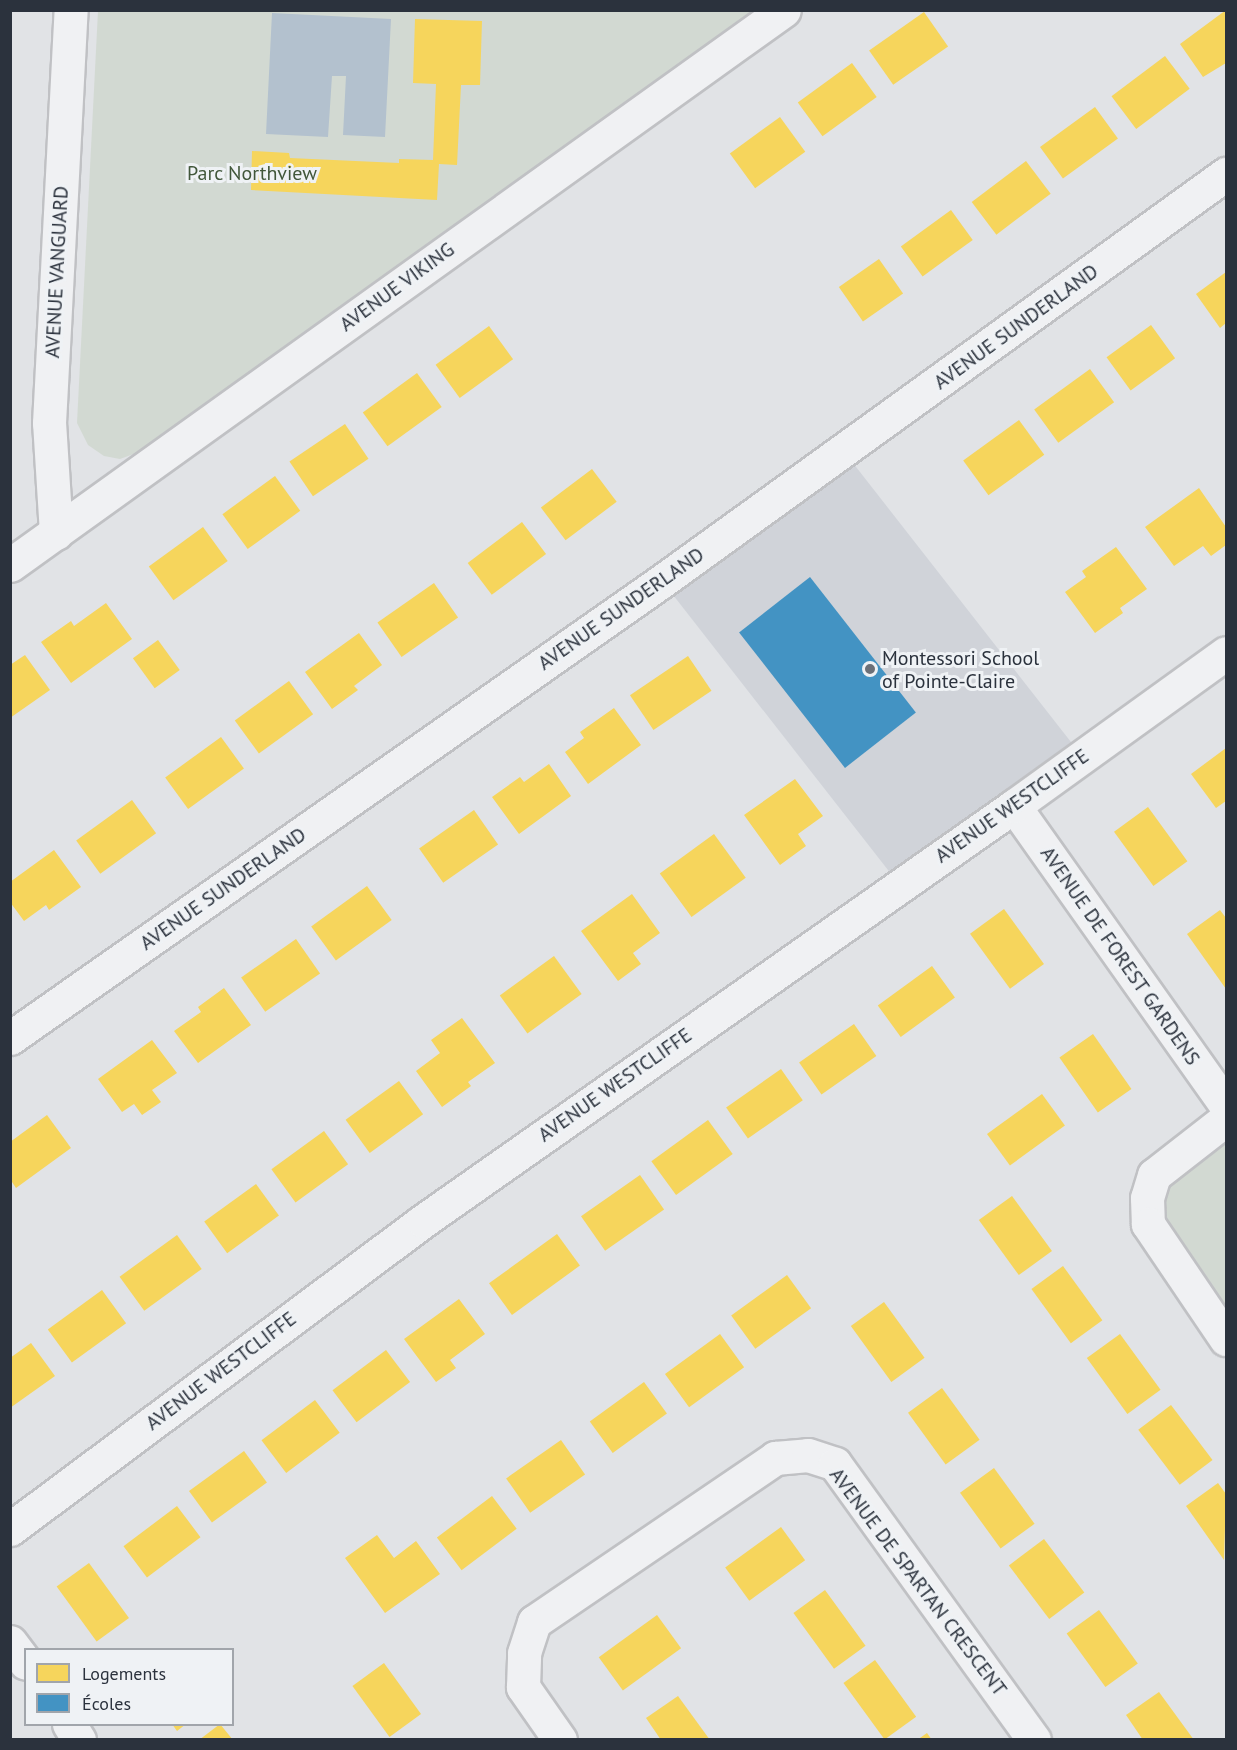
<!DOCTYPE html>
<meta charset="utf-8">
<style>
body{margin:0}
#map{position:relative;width:1237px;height:1750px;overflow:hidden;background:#e1e3e6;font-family:"PT Sans",sans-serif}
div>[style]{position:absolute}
.built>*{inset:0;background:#d0d3d9;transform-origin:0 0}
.green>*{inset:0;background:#d2d9d2}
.water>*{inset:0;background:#b3c1ce}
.homes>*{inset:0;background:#f6d55c;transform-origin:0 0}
.schools>*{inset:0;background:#4393c3;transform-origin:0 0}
.roads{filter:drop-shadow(2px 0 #c0c1c4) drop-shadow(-2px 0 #c0c1c4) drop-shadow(0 2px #c0c1c4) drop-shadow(0 -2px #c0c1c4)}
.minor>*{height:33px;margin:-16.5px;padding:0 16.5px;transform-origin:16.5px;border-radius:16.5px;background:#f0f1f3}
.dots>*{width:16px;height:16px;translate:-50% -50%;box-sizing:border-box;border:3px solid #eff2f5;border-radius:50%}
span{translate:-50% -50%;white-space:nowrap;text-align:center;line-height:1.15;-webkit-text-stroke:6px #eff2f5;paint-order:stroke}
.park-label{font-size:20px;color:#41573a}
.street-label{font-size:20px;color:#2b323d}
.poi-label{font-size:20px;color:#2b323d}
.left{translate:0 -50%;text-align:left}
.frame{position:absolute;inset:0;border:12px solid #2b323d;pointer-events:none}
.legend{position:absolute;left:24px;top:1648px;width:210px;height:78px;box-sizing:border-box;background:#eff2f5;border:2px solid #a1a5ab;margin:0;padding:8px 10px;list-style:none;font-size:18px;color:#2b323d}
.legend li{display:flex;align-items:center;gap:12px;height:30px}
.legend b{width:30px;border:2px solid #a1a5ab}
</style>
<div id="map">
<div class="built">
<div style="left:842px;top:449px;width:390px;height:223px;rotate:52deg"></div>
</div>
<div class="green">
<div style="clip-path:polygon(98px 11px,759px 11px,139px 452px,120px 459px,104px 456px,88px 445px,77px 423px)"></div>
<div style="clip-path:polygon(1226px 1119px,1226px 1339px,1148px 1224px,1154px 1175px)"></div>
</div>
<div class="water">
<div style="clip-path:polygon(272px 13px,391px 19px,385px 137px,343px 135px,346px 76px,332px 76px,328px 137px,266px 134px)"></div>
</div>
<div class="homes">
<div style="clip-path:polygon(1226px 10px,1226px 63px,1203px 77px,1180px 44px)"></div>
<div style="left:924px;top:12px;width:42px;height:67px;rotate:55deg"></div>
<div style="clip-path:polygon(415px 19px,482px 21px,480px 85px,461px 85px,457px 165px,439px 164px,437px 200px,251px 190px,252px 151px,289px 153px,290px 158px,399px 163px,399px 159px,433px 160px,436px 84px,413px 83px)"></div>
<div style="left:1165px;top:56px;width:41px;height:67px;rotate:53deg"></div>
<div style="left:852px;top:63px;width:42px;height:67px;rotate:54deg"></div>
<div style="left:1095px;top:107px;width:39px;height:68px;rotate:54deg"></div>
<div style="left:780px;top:117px;width:43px;height:62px;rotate:54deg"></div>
<div style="left:1026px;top:161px;width:41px;height:68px;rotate:53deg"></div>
<div style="left:951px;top:210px;width:37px;height:62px;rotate:54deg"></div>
<div style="left:879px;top:259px;width:42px;height:49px;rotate:55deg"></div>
<div style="clip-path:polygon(1226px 272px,1226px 323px,1220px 328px,1196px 294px)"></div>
<div style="left:1151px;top:325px;width:41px;height:55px;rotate:54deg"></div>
<div style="left:489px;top:326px;width:41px;height:66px;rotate:54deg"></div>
<div style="left:1090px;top:369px;width:41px;height:69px;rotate:54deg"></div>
<div style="left:417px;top:373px;width:42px;height:67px;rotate:54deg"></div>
<div style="left:1019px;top:420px;width:43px;height:69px;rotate:54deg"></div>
<div style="left:345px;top:424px;width:42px;height:67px;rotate:56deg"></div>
<div style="left:592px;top:469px;width:41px;height:64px;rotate:53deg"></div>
<div style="left:275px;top:476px;width:43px;height:65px;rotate:54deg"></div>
<div style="clip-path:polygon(1199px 488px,1226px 527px,1226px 545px,1211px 556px,1203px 546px,1174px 566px,1145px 527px)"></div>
<div style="left:522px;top:522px;width:40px;height:68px;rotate:53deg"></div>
<div style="left:203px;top:527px;width:42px;height:67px;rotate:54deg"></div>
<div style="clip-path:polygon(1116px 547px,1147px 589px,1120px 608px,1123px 613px,1095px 633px,1065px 592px,1086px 577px,1082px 571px)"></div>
<div style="left:434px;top:583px;width:42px;height:69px;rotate:55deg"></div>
<div style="clip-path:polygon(106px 603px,132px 639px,71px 683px,41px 642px,71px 621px,74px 626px)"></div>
<div style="clip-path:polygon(359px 633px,382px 665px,354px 686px,358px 690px,332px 709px,305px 672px)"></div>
<div style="left:158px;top:640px;width:37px;height:31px;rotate:54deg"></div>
<div style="clip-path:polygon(25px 655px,50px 690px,10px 718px,10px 665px)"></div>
<div style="left:688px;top:656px;width:42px;height:70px;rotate:56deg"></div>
<div style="left:289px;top:681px;width:41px;height:67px;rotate:54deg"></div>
<div style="clip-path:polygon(614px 708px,641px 745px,588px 784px,565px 752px,584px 738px,580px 732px)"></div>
<div style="left:221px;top:737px;width:39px;height:69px;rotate:54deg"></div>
<div style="clip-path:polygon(1226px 748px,1226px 801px,1216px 808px,1191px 774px)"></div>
<div style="clip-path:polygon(549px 764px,571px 796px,519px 834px,492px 797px,520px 777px,524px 782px)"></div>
<div style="clip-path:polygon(795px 779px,823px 816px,798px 834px,806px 846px,780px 865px,744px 815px)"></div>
<div style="left:132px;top:800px;width:41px;height:69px;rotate:54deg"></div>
<div style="left:1148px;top:807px;width:67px;height:42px;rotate:54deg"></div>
<div style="left:474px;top:810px;width:42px;height:67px;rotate:55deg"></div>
<div style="left:714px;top:834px;width:54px;height:67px;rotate:54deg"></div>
<div style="clip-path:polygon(54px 850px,81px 887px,49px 910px,46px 905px,24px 921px,10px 902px,10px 882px)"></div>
<div style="left:367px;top:886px;width:42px;height:69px;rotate:54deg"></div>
<div style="clip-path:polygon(632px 894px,660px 933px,633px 953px,641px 964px,618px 981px,581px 931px)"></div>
<div style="left:1004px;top:909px;width:68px;height:42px;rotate:54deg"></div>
<div style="clip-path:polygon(1220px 910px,1226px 918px,1226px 989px,1187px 934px)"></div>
<div style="left:296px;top:939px;width:42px;height:67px;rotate:55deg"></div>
<div style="left:554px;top:956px;width:47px;height:67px;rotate:54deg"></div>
<div style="left:932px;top:966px;width:39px;height:67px;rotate:54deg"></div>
<div style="clip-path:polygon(224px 988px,251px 1025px,198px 1063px,174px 1031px,201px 1012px,198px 1007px)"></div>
<div style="clip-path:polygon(462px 1018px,495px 1063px,468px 1082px,471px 1086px,442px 1107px,416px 1071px,440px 1053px,431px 1040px)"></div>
<div style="left:854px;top:1024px;width:39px;height:67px;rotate:55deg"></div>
<div style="left:1093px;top:1034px;width:67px;height:41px;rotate:55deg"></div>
<div style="clip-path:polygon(152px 1040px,177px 1073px,152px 1090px,161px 1102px,142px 1115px,134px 1104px,122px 1112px,98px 1079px)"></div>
<div style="left:781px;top:1069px;width:38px;height:67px;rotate:55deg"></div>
<div style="left:399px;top:1081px;width:41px;height:66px;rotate:54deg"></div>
<div style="left:1042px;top:1094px;width:39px;height:68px;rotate:54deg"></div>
<div style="clip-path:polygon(47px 1115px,71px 1148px,16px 1188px,10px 1179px,10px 1142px)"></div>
<div style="left:708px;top:1120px;width:42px;height:70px;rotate:54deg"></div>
<div style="left:324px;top:1131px;width:41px;height:65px;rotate:54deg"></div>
<div style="left:640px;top:1175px;width:42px;height:72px;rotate:55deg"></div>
<div style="left:256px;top:1184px;width:39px;height:64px;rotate:54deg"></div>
<div style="left:1012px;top:1196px;width:68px;height:41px;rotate:54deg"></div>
<div style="left:557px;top:1234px;width:39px;height:84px;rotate:54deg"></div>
<div style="left:177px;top:1235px;width:42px;height:71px;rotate:54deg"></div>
<div style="left:1063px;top:1266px;width:67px;height:39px;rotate:54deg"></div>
<div style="left:787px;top:1275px;width:41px;height:69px;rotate:54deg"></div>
<div style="left:102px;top:1290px;width:41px;height:67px;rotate:54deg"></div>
<div style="clip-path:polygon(459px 1299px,485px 1334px,450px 1360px,456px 1368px,436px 1382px,404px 1339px)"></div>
<div style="left:884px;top:1302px;width:69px;height:41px;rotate:54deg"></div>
<div style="left:720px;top:1334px;width:41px;height:68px;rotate:54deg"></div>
<div style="left:1120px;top:1334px;width:69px;height:41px;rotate:54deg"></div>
<div style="clip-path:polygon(31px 1343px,55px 1376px,10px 1408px,10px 1358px)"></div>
<div style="left:386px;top:1350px;width:40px;height:67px;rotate:53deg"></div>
<div style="left:644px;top:1382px;width:39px;height:67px;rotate:54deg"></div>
<div style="left:942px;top:1388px;width:64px;height:42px;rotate:54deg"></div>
<div style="left:315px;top:1400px;width:41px;height:67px;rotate:53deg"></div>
<div style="left:1171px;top:1405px;width:69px;height:41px;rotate:53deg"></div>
<div style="left:561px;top:1440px;width:42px;height:67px;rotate:55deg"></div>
<div style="left:244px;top:1451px;width:39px;height:68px;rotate:54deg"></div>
<div style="left:994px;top:1468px;width:69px;height:42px;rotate:54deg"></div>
<div style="clip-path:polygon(1218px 1483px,1226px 1494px,1224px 1560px,1186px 1506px)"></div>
<div style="left:492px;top:1496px;width:41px;height:69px;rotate:53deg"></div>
<div style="left:177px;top:1506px;width:39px;height:67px;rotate:53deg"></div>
<div style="left:781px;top:1527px;width:41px;height:69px;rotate:54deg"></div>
<div style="clip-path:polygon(377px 1535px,394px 1558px,416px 1541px,440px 1574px,385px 1613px,345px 1558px)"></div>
<div style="left:1044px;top:1539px;width:67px;height:44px;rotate:53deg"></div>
<div style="left:89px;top:1563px;width:68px;height:40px;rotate:54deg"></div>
<div style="left:825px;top:1590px;width:69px;height:39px;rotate:54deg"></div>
<div style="left:1099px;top:1610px;width:66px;height:40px;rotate:54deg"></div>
<div style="left:657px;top:1615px;width:41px;height:72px;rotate:54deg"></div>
<div style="left:875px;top:1660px;width:70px;height:39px;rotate:54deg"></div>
<div style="left:384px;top:1663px;width:63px;height:39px;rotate:54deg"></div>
<div style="clip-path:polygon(1159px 1692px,1194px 1740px,1143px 1740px,1126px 1715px)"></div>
<div style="clip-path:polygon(678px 1696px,710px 1740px,661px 1740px,646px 1718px)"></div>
<div style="clip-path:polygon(172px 1724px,186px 1724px,177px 1731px)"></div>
<div style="clip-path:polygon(220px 1724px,233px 1740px,199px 1740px)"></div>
<div style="clip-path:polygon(927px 1733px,932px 1740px,917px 1740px)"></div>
</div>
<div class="schools">
<div style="left:810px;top:577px;width:172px;height:90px;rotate:52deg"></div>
</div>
<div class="roads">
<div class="minor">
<div style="left:56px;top:533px;width:110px;rotate:-93.6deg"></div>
<div style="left:49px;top:423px;width:414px;rotate:-87deg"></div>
<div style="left:10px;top:565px;width:952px;rotate:-35.64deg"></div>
<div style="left:1014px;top:806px;width:367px;rotate:54.7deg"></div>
<div style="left:10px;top:1038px;width:796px;rotate:-35.03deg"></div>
<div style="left:662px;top:581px;width:696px;rotate:-35.82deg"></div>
<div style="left:1226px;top:1119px;width:91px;rotate:142.1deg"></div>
<div style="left:1154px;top:1175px;width:24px;rotate:107deg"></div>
<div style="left:1147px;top:1198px;width:26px;rotate:88deg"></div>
<div style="left:1148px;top:1224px;width:139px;rotate:55.9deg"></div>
<div style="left:10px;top:1529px;width:515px;rotate:-36.71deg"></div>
<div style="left:423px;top:1221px;width:722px;rotate:-35.08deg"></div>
<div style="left:1014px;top:806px;width:261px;rotate:-35.8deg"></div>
<div style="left:10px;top:1642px;width:26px;rotate:53deg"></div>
<div style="left:69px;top:1724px;width:19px;rotate:58deg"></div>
<div style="left:560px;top:1740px;width:65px;rotate:-124.9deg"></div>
<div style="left:523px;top:1687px;width:34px;rotate:-88deg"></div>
<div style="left:524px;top:1653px;width:33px;rotate:-72deg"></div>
<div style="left:534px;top:1622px;width:292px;rotate:-34.2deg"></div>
<div style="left:775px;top:1458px;width:33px;rotate:-5deg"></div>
<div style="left:808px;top:1455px;width:28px;rotate:18deg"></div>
<div style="left:835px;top:1464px;width:340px;rotate:54.2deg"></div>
</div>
</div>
<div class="dots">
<div style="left:870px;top:669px;background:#6b7078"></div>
</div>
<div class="park-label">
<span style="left:252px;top:173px">Parc Northview</span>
</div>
<div class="street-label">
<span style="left:57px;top:272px;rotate:-87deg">AVENUE VANGUARD</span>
<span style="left:397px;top:287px;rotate:-36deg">AVENUE VIKING</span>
<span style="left:1016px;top:327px;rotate:-36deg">AVENUE SUNDERLAND</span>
<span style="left:621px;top:609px;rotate:-35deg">AVENUE SUNDERLAND</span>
<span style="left:1012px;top:806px;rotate:-35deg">AVENUE WESTCLIFFE</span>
<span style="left:223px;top:889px;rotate:-35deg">AVENUE SUNDERLAND</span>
<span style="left:1120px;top:956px;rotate:55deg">AVENUE DE FOREST GARDENS</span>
<span style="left:615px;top:1085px;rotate:-35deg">AVENUE WESTCLIFFE</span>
<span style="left:221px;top:1371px;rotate:-37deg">AVENUE WESTCLIFFE</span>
<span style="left:918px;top:1582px;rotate:53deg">AVENUE DE SPARTAN CRESCENT</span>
</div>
<div class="poi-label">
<span class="left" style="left:882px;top:670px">Montessori School<br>of Pointe-Claire</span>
</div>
<div class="frame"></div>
<ul class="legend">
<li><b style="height:16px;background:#f6d55c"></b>Logements</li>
<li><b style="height:16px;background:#4393c3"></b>Écoles</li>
</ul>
</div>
